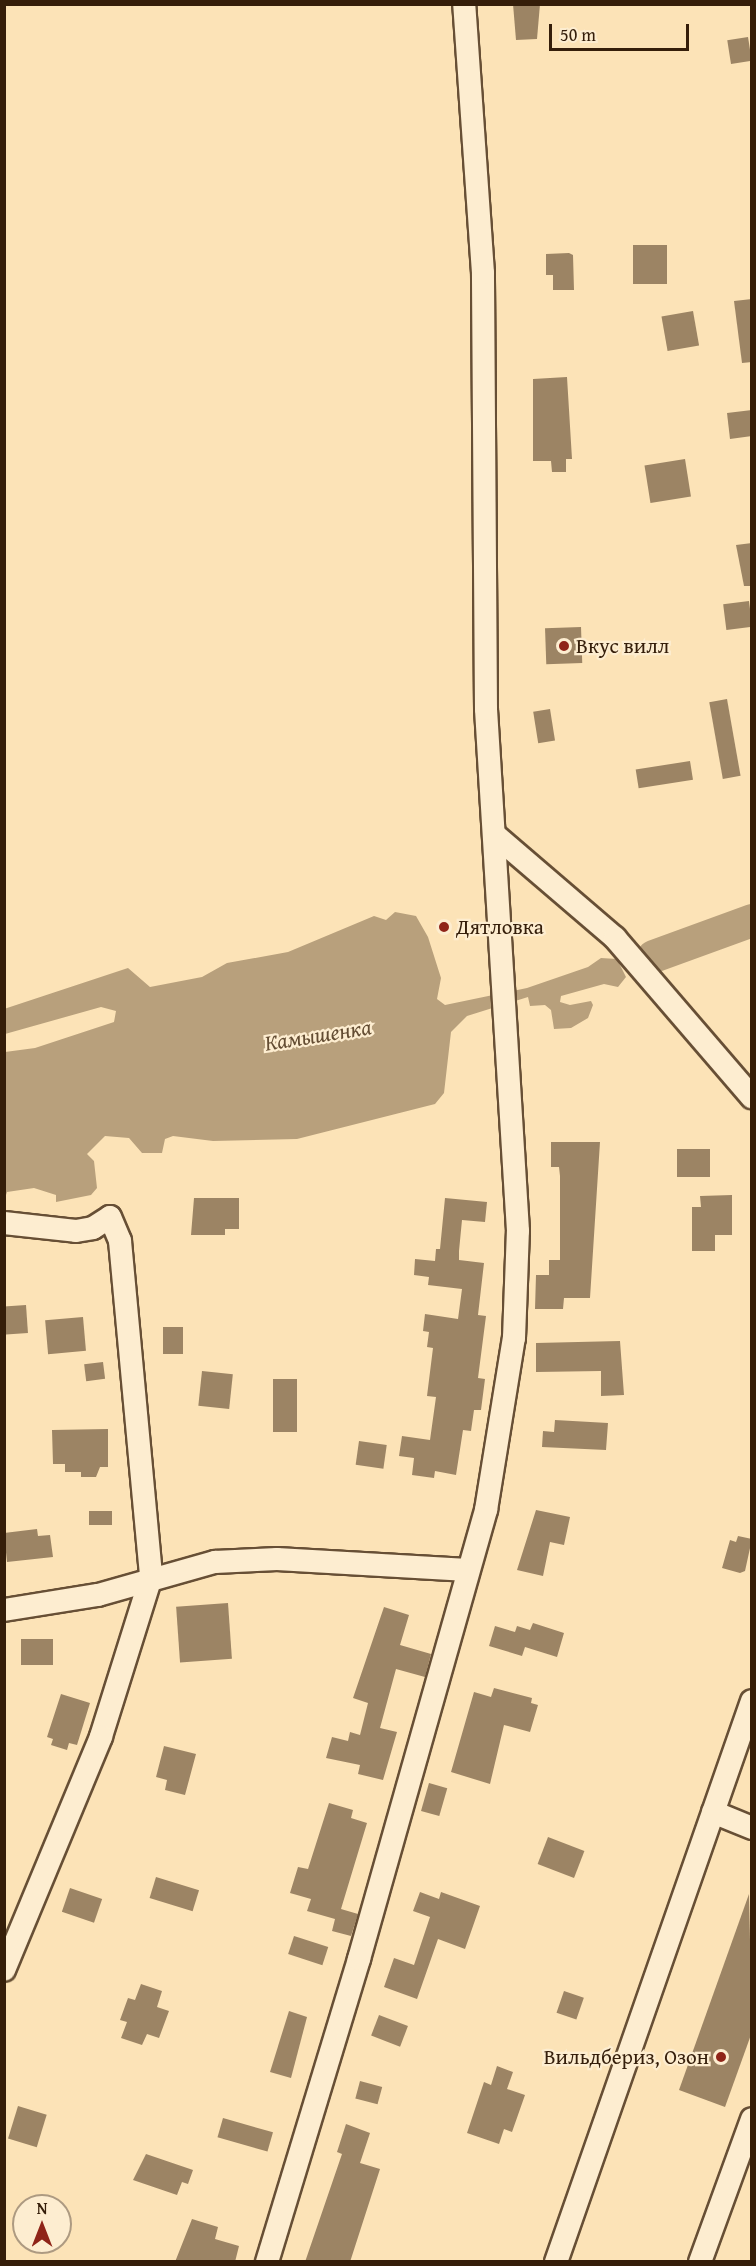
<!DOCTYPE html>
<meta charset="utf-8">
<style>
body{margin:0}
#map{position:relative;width:756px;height:2266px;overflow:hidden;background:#fce3b7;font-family:"Gentium Book Plus",serif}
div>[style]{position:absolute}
.water>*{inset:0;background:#b8a07c}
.river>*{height:33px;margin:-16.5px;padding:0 16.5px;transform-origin:16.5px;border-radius:16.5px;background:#b8a07c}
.building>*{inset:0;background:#9c8464;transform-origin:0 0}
.roads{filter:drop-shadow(2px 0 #674f35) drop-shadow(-2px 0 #674f35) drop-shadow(0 2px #674f35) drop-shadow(0 -2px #674f35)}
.minor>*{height:22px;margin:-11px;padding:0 11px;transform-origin:11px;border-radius:11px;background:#fdedd0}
.dots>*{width:16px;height:16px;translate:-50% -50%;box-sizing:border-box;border:3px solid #fdedd0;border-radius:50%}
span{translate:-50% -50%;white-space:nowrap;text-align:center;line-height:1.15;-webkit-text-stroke:4.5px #fdedd0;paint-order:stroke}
.poi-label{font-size:21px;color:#351e0a}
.left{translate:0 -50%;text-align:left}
.right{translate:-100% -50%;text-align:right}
.water-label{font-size:22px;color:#634c32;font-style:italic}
.frame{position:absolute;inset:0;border:6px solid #351e0a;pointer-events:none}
.north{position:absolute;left:12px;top:2194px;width:60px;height:60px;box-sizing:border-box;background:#fdedd0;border:2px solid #ad9a81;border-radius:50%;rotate:0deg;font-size:16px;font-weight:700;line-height:24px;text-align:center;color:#351e0a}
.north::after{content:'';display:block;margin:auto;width:21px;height:27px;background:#8f2418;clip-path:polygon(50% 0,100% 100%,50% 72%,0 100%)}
.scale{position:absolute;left:549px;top:24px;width:140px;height:27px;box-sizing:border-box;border:3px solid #351e0a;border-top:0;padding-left:8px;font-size:18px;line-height:21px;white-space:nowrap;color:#351e0a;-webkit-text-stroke:4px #fdedd0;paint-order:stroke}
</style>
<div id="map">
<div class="water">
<div style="clip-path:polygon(395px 912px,416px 916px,428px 937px,441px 978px,437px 999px,445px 1005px,527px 988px,588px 967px,601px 958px,617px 959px,626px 977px,618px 987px,604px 984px,561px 996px,560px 1002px,570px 1005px,591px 1001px,593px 1005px,588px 1018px,571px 1028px,554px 1029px,551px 1010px,545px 1005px,530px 1006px,528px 997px,467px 1016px,451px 1032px,444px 1093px,435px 1104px,297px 1139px,213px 1141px,173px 1136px,165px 1139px,162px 1153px,142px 1153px,129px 1138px,105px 1136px,87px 1154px,94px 1161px,97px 1188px,91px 1195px,56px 1202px,56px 1195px,34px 1188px,7px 1192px,5px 1198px,5px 1052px,35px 1048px,114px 1022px,116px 1011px,101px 1007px,5px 1034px,4px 1009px,128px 968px,150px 987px,202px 977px,227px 963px,288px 952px,374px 916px,386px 920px)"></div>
</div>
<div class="river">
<div style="left:653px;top:956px;width:105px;rotate:-20deg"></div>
</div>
<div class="building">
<div style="clip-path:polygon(513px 4px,540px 4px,537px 39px,516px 40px)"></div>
<div style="left:748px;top:37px;width:24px;height:21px;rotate:81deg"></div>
<div style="left:667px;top:245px;width:39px;height:34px;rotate:90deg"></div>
<div style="clip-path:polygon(569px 253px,573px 255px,574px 290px,553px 290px,553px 275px,546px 275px,546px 254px)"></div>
<div style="clip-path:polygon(752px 299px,752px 362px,742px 363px,734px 301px)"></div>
<div style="left:693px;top:311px;width:35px;height:32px;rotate:80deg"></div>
<div style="clip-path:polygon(567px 377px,572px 459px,566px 459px,566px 472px,552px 472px,551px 461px,533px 461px,533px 379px)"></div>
<div style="clip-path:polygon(752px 410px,752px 436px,730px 439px,727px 413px)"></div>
<div style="left:685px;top:459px;width:38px;height:41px;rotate:81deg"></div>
<div style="clip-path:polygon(752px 543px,752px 586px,744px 586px,736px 545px)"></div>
<div style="left:749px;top:601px;width:26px;height:26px;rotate:83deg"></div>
<div style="left:581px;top:627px;width:36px;height:36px;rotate:88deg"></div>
<div style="left:727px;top:699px;width:78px;height:18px;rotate:80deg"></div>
<div style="left:550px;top:709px;width:32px;height:17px;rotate:81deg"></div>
<div style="left:690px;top:761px;width:19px;height:55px;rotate:81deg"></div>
<div style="clip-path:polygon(551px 1142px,600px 1142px,590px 1298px,564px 1298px,563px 1309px,535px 1309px,536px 1275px,549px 1275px,549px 1260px,560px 1260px,560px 1176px,559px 1167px,551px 1167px)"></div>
<div style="left:677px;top:1149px;width:33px;height:28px"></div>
<div style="clip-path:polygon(732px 1195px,732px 1235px,715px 1235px,715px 1251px,692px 1251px,692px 1207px,701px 1207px,700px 1196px)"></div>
<div style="clip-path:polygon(194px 1198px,239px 1198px,239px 1229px,225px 1229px,225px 1235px,191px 1235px)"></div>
<div style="clip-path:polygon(445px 1198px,487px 1202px,485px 1222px,462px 1220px,459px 1251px,459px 1260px,484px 1263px,478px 1315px,486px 1316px,478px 1378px,485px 1379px,481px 1410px,474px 1410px,471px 1431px,463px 1430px,456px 1475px,435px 1471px,434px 1478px,412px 1475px,414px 1458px,399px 1456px,402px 1436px,430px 1440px,436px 1397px,427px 1396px,433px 1348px,427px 1347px,429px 1332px,423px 1331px,425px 1314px,458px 1319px,462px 1289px,428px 1285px,429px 1277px,414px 1275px,415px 1259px,435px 1261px,436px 1249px,440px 1249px)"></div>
<div style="left:26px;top:1305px;width:28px;height:22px;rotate:86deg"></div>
<div style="left:83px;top:1317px;width:34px;height:38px;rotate:85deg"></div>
<div style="left:163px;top:1327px;width:20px;height:27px"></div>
<div style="clip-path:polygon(620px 1341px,624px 1395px,601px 1396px,601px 1371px,536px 1372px,536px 1343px)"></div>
<div style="left:103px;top:1362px;width:17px;height:19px;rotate:83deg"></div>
<div style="left:202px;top:1371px;width:31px;height:35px;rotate:6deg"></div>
<div style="left:273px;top:1379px;width:24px;height:53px"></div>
<div style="clip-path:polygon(555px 1420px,608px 1423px,606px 1450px,542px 1447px,543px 1431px,554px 1432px)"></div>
<div style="clip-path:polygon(108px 1429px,108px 1467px,100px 1467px,96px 1477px,81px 1477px,81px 1472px,65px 1472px,65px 1464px,53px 1464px,52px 1430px)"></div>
<div style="left:359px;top:1441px;width:28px;height:24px;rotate:8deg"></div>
<div style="clip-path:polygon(536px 1510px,570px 1517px,564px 1545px,550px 1542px,543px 1576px,517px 1570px)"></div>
<div style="left:112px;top:1511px;width:14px;height:23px;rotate:90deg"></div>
<div style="clip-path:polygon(37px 1529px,38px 1536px,50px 1535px,53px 1557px,7px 1562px,4px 1533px)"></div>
<div style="clip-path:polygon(738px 1536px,752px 1539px,745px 1571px,740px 1573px,722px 1568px,730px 1540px,736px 1542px)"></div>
<div style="left:228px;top:1603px;width:56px;height:52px;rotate:86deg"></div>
<div style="clip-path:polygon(384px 1607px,409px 1615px,400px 1645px,431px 1654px,425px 1677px,396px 1669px,380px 1728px,397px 1732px,383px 1780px,358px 1774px,360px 1765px,326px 1758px,332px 1737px,348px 1741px,350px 1732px,360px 1735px,368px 1703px,353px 1698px)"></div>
<div style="clip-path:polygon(533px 1623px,564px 1633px,557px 1657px,525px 1647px,522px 1656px,489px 1646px,495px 1626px,515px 1632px,517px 1626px,530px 1630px)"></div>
<div style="left:21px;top:1639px;width:32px;height:26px"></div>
<div style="clip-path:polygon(494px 1688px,532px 1698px,531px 1703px,538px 1705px,530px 1732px,504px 1725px,490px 1784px,451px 1772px,474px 1692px,491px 1697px)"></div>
<div style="clip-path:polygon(61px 1694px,90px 1703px,77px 1745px,69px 1743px,67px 1750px,51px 1745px,53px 1739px,47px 1737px)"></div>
<div style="clip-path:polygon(164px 1746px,196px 1754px,185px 1795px,165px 1790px,167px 1780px,156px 1777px)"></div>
<div style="left:429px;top:1783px;width:19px;height:29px;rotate:16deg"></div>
<div style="clip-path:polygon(329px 1803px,353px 1810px,351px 1818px,367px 1823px,341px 1909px,358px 1914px,351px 1936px,332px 1931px,335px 1919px,307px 1911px,311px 1899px,290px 1893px,298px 1867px,308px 1869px)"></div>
<div style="left:548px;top:1837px;width:39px;height:29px;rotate:21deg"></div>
<div style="left:156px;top:1877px;width:45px;height:22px;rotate:17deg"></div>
<div style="left:70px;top:1888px;width:34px;height:25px;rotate:19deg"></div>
<div style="clip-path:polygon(420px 1892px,439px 1899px,441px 1892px,480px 1906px,465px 1949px,438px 1939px,417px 1999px,384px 1987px,394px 1958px,414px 1965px,430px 1917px,413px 1911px)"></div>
<div style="clip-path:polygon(749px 1894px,752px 2032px,725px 2107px,679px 2090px)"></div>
<div style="left:294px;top:1936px;width:36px;height:19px;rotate:18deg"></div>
<div style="clip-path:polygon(141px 1984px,162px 1991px,157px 2007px,169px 2011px,159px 2038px,147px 2034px,142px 2045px,121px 2038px,127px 2022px,120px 2020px,128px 1998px,135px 2000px)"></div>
<div style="left:564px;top:1991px;width:21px;height:23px;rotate:19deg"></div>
<div style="clip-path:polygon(289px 2011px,307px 2017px,291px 2078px,270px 2072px)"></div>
<div style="left:379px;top:2015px;width:31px;height:22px;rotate:21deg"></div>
<div style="clip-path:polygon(497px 2066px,513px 2072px,507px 2089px,525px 2095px,512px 2132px,504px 2129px,499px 2144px,467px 2133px,484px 2082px,491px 2085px)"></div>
<div style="left:360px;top:2081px;width:23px;height:18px;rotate:15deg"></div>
<div style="left:18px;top:2106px;width:30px;height:34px;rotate:17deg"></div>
<div style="left:223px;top:2118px;width:52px;height:20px;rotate:16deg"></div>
<div style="clip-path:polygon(346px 2124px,370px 2133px,360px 2163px,380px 2169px,350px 2262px,305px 2262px,342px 2154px,337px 2152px)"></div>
<div style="clip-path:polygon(146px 2154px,193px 2170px,188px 2184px,182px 2182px,177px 2195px,133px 2180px)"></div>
<div style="clip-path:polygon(192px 2219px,218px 2227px,215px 2239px,239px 2246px,235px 2262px,175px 2262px)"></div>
</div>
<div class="roads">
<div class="minor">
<div style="left:495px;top:835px;width:158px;rotate:40.6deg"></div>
<div style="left:615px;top:938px;width:210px;rotate:49.3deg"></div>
<div style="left:4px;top:1223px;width:72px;rotate:6.3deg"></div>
<div style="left:76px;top:1231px;width:17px;rotate:-10deg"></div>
<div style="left:93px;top:1228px;width:20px;rotate:-33deg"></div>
<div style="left:110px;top:1217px;width:26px;rotate:67deg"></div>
<div style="left:120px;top:1241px;width:337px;rotate:84.7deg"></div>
<div style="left:151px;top:1577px;width:168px;rotate:107.4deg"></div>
<div style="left:101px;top:1737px;width:252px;rotate:112.6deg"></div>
<div style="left:4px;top:1610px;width:95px;rotate:-9.1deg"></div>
<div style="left:98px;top:1595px;width:122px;rotate:-15.8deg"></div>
<div style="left:215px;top:1562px;width:62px;rotate:-2.8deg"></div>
<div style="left:277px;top:1559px;width:191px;rotate:3.3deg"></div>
<div style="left:713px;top:1812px;width:42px;rotate:22.3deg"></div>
<div style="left:267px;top:2262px;width:317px;rotate:-73.1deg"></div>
<div style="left:359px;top:1959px;width:467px;rotate:-74.2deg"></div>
<div style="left:486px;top:1510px;width:174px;rotate:-80.8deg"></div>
<div style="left:514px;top:1338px;width:107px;rotate:-87.9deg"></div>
<div style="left:518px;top:1231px;width:523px;rotate:-93.51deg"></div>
<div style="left:486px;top:709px;width:436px;rotate:-90.4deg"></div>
<div style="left:483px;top:273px;width:270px;rotate:-94deg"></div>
<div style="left:556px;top:2262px;width:594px;rotate:-70.74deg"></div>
<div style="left:700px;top:2262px;width:152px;rotate:-70deg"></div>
</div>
</div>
<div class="dots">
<div style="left:564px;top:646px;background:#8f2418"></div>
<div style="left:444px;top:927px;background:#8f2418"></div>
<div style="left:721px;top:2057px;background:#8f2418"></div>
</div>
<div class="poi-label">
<span class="left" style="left:576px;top:646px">Вкус вилл</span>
<span class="left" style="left:456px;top:927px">Дятловка</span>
<span class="right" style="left:709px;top:2057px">Вильдбериз, Озон</span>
</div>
<div class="water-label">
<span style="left:318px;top:1035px;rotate:-9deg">Камышенка</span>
</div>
<div class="frame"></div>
<div class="north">N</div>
<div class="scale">50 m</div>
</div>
